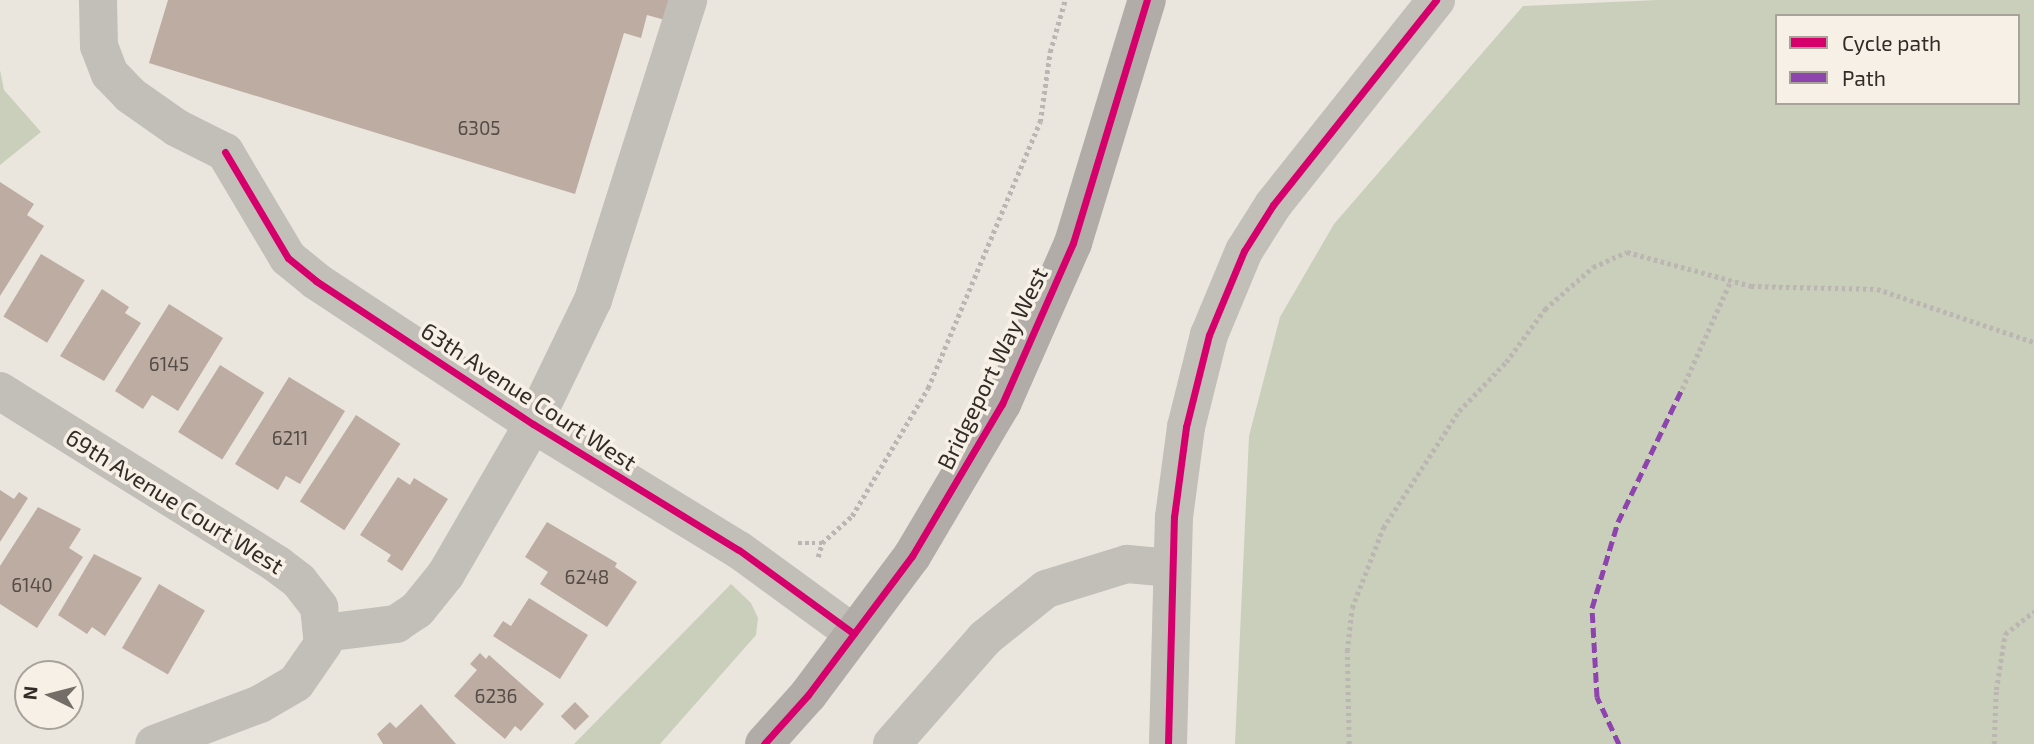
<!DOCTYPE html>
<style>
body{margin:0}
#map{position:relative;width:2034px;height:744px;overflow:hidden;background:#eae6de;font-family:"Exo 2",sans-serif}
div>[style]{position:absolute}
.green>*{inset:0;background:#c9cfba}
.building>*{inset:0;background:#bcaca2;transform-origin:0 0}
.path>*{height:4.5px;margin-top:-2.25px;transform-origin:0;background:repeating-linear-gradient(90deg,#bbb6b1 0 3.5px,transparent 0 7px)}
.minor>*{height:38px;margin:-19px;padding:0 19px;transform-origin:19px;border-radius:19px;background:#c2beb8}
.major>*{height:38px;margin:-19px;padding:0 19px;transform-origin:19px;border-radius:19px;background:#b1aca7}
.quiet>*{height:5px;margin-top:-2.5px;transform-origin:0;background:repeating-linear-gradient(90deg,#8e44ad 0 10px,transparent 0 15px)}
.cycleway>*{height:7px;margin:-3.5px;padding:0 3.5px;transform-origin:3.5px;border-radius:3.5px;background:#d6006c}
span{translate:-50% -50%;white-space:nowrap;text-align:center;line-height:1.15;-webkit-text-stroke:7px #f7f0e6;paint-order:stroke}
.number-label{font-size:19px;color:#544c46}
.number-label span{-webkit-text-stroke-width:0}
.street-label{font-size:23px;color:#322c27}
.legend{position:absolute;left:1775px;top:14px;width:245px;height:91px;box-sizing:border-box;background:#f7f0e6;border:2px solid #a8a29a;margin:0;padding:9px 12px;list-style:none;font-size:21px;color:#322c27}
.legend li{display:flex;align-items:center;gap:14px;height:35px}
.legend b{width:35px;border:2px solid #a8a29a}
.north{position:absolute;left:14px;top:660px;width:70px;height:70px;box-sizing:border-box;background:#f7f0e6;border:2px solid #a8a29a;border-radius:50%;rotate:276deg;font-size:19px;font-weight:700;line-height:28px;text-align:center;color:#322c27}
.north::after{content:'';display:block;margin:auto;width:24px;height:32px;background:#726d67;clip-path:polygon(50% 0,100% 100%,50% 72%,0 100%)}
</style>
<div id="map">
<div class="green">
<div style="clip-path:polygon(evenodd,1657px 0,2034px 0,2034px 744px,1235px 744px,1249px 436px,1280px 317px,1334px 224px,1523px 6px,1657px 0,1777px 16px,2018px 16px,2018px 103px,1777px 103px,1777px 16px)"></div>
<div style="clip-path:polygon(0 70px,4px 90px,41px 132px,0 165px)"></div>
<div style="clip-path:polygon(731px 584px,751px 603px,758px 618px,756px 635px,660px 744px,574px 744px)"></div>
</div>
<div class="building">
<div style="clip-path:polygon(168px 0,671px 0,665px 20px,647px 15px,641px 38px,624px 33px,575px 194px,149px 63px)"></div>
<div style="clip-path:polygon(0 182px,34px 204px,27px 215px,44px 226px,0 296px)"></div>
<div style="left:41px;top:254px;width:51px;height:73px;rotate:31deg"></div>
<div style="clip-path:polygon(102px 289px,129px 307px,125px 313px,141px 323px,104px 381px,60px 356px)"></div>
<div style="clip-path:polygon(169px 304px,223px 338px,178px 411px,152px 395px,143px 409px,115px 391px)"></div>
<div style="left:220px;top:365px;width:52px;height:79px;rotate:32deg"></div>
<div style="clip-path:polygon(289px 377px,345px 411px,300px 484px,286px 476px,278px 490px,235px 464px)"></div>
<div style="left:356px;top:415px;width:53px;height:103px;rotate:33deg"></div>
<div style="clip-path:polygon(398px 477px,410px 485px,414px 478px,448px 499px,402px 571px,387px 561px,391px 555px,360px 535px)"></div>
<div style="clip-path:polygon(0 490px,14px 499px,19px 492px,28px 498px,0 542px)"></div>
<div style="clip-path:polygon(38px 507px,81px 529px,69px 548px,83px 557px,37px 628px,0 604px,0 566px)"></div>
<div style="clip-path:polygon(547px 522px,617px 563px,615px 567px,637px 582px,607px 627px,540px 584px,548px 572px,525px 557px)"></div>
<div style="clip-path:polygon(94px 554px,142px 578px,105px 636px,92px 627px,87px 634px,58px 615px)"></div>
<div style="left:159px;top:584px;width:53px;height:74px;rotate:30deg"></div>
<div style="clip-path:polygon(529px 598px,588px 635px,560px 679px,493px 636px,503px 621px,511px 626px)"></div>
<div style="clip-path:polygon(480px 653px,486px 659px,489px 655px,544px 704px,521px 731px,515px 726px,505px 739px,454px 696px,477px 670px,470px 664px)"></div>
<div style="left:575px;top:702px;width:20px;height:20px;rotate:45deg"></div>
<div style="clip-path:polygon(421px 704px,456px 744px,383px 744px,377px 734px,390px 722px,396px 728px)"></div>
</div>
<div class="path">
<div style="left:1682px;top:389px;width:120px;rotate:-65.8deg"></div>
<div style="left:798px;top:543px;width:24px"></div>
<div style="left:818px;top:557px;width:15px;rotate:-74deg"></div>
<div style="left:822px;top:543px;width:40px;rotate:-42deg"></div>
<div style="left:852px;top:516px;width:149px;rotate:-59.3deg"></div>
<div style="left:928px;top:388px;width:289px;rotate:-67.2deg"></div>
<div style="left:1040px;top:122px;width:71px;rotate:-81.9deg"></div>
<div style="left:1050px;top:52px;width:54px;rotate:-73.9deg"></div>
<div style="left:1349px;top:744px;width:93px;rotate:-91.2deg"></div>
<div style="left:1347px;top:651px;width:43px;rotate:-83.4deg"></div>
<div style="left:1352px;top:608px;width:86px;rotate:-68.8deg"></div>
<div style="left:1383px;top:528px;width:140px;rotate:-57deg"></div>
<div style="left:1459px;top:411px;width:68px;rotate:-46.2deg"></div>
<div style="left:1506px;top:362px;width:66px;rotate:-53.7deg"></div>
<div style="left:1545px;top:309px;width:64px;rotate:-41.2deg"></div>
<div style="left:1593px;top:267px;width:37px;rotate:-24deg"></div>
<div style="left:1627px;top:252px;width:129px;rotate:15.3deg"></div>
<div style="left:1751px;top:286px;width:126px;rotate:1.4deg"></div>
<div style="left:1877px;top:289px;width:166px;rotate:18.7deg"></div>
<div style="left:1994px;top:744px;width:54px;rotate:-87.9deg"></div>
<div style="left:1996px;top:690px;width:57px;rotate:-80.9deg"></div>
<div style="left:2005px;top:634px;width:37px;rotate:-38deg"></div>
</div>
<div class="minor">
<div style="left:98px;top:0;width:46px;rotate:88.8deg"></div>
<div style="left:99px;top:46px;width:30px;rotate:69deg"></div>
<div style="left:110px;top:74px;width:29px;rotate:46deg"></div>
<div style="left:130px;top:95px;width:57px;rotate:35.1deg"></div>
<div style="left:177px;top:128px;width:54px;rotate:26.6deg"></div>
<div style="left:225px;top:152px;width:123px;rotate:59.3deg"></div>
<div style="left:288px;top:258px;width:36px;rotate:39deg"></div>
<div style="left:316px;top:281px;width:260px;rotate:33.4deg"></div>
<div style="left:533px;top:424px;width:241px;rotate:31.5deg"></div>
<div style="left:739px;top:550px;width:142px;rotate:36.1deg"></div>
<div style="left:0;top:391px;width:328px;rotate:32deg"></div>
<div style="left:278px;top:565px;width:26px;rotate:37deg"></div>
<div style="left:299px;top:581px;width:33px;rotate:52deg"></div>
<div style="left:319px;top:607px;width:37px;rotate:84deg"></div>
<div style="left:323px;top:644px;width:47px;rotate:124.7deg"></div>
<div style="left:296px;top:683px;width:42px;rotate:149.7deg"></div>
<div style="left:260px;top:704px;width:113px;rotate:159.3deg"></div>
<div style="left:324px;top:633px;width:73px;rotate:-7.1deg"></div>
<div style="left:396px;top:624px;width:25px;rotate:-34deg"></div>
<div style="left:417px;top:610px;width:46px;rotate:-51.1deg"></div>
<div style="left:446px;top:574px;width:173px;rotate:-59.9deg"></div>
<div style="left:533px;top:424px;width:138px;rotate:-64.2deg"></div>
<div style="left:593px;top:300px;width:315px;rotate:-72.4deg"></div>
<div style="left:892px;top:744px;width:141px;rotate:-48.7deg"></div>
<div style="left:985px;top:638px;width:78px;rotate:-38.8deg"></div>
<div style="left:1046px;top:589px;width:85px;rotate:-17.2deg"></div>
<div style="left:1127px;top:564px;width:45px;rotate:5.1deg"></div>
<div style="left:1168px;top:744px;width:227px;rotate:-88.5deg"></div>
<div style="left:1174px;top:517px;width:91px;rotate:-82.4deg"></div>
<div style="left:1186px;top:427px;width:95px;rotate:-76deg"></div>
<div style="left:1209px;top:335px;width:91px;rotate:-67.4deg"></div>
<div style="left:1244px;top:251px;width:54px;rotate:-57.8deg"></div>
<div style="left:1273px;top:205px;width:262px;rotate:-51.5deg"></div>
</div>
<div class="major">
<div style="left:764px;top:744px;width:66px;rotate:-48.1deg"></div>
<div style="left:808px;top:695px;width:174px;rotate:-53.2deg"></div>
<div style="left:912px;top:556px;width:177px;rotate:-59.4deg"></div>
<div style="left:1002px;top:404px;width:176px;rotate:-66.2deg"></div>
<div style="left:1073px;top:243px;width:254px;rotate:-73.1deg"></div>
</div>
<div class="quiet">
<div style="left:1619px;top:744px;width:52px;rotate:-115.1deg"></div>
<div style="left:1597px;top:697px;width:89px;rotate:-93.2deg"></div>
<div style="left:1592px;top:608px;width:90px;rotate:-73.2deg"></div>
<div style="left:1618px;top:522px;width:148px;rotate:-64.3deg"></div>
</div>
<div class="cycleway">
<div style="left:225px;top:152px;width:123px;rotate:59.3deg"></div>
<div style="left:288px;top:258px;width:36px;rotate:39deg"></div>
<div style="left:316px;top:281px;width:260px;rotate:33.4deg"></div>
<div style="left:533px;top:424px;width:241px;rotate:31.5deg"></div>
<div style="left:739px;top:550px;width:142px;rotate:36.1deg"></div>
<div style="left:764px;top:744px;width:66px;rotate:-48.1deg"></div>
<div style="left:808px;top:695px;width:174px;rotate:-53.2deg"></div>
<div style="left:912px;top:556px;width:177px;rotate:-59.4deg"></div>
<div style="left:1002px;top:404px;width:176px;rotate:-66.2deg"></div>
<div style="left:1073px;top:243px;width:254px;rotate:-73.1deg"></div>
<div style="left:1168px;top:744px;width:227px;rotate:-88.5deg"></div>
<div style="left:1174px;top:517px;width:91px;rotate:-82.4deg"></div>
<div style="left:1186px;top:427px;width:95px;rotate:-76deg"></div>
<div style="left:1209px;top:335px;width:91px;rotate:-67.4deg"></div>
<div style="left:1244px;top:251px;width:54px;rotate:-57.8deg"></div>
<div style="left:1273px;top:205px;width:262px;rotate:-51.5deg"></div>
</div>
<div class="number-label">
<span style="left:479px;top:128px">6305</span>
<span style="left:169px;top:364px">6145</span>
<span style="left:290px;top:438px">6211</span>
<span style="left:587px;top:577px">6248</span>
<span style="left:32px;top:585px">6140</span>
<span style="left:496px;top:696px">6236</span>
</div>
<div class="street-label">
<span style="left:992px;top:368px;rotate:-64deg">Bridgeport Way West</span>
<span style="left:529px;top:396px;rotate:33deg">63th Avenue Court West</span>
<span style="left:175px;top:501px;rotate:32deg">69th Avenue Court West</span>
</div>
<ul class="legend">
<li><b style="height:9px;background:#d6006c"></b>Cycle path</li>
<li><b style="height:9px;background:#8e44ad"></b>Path</li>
</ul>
<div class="north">N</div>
</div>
